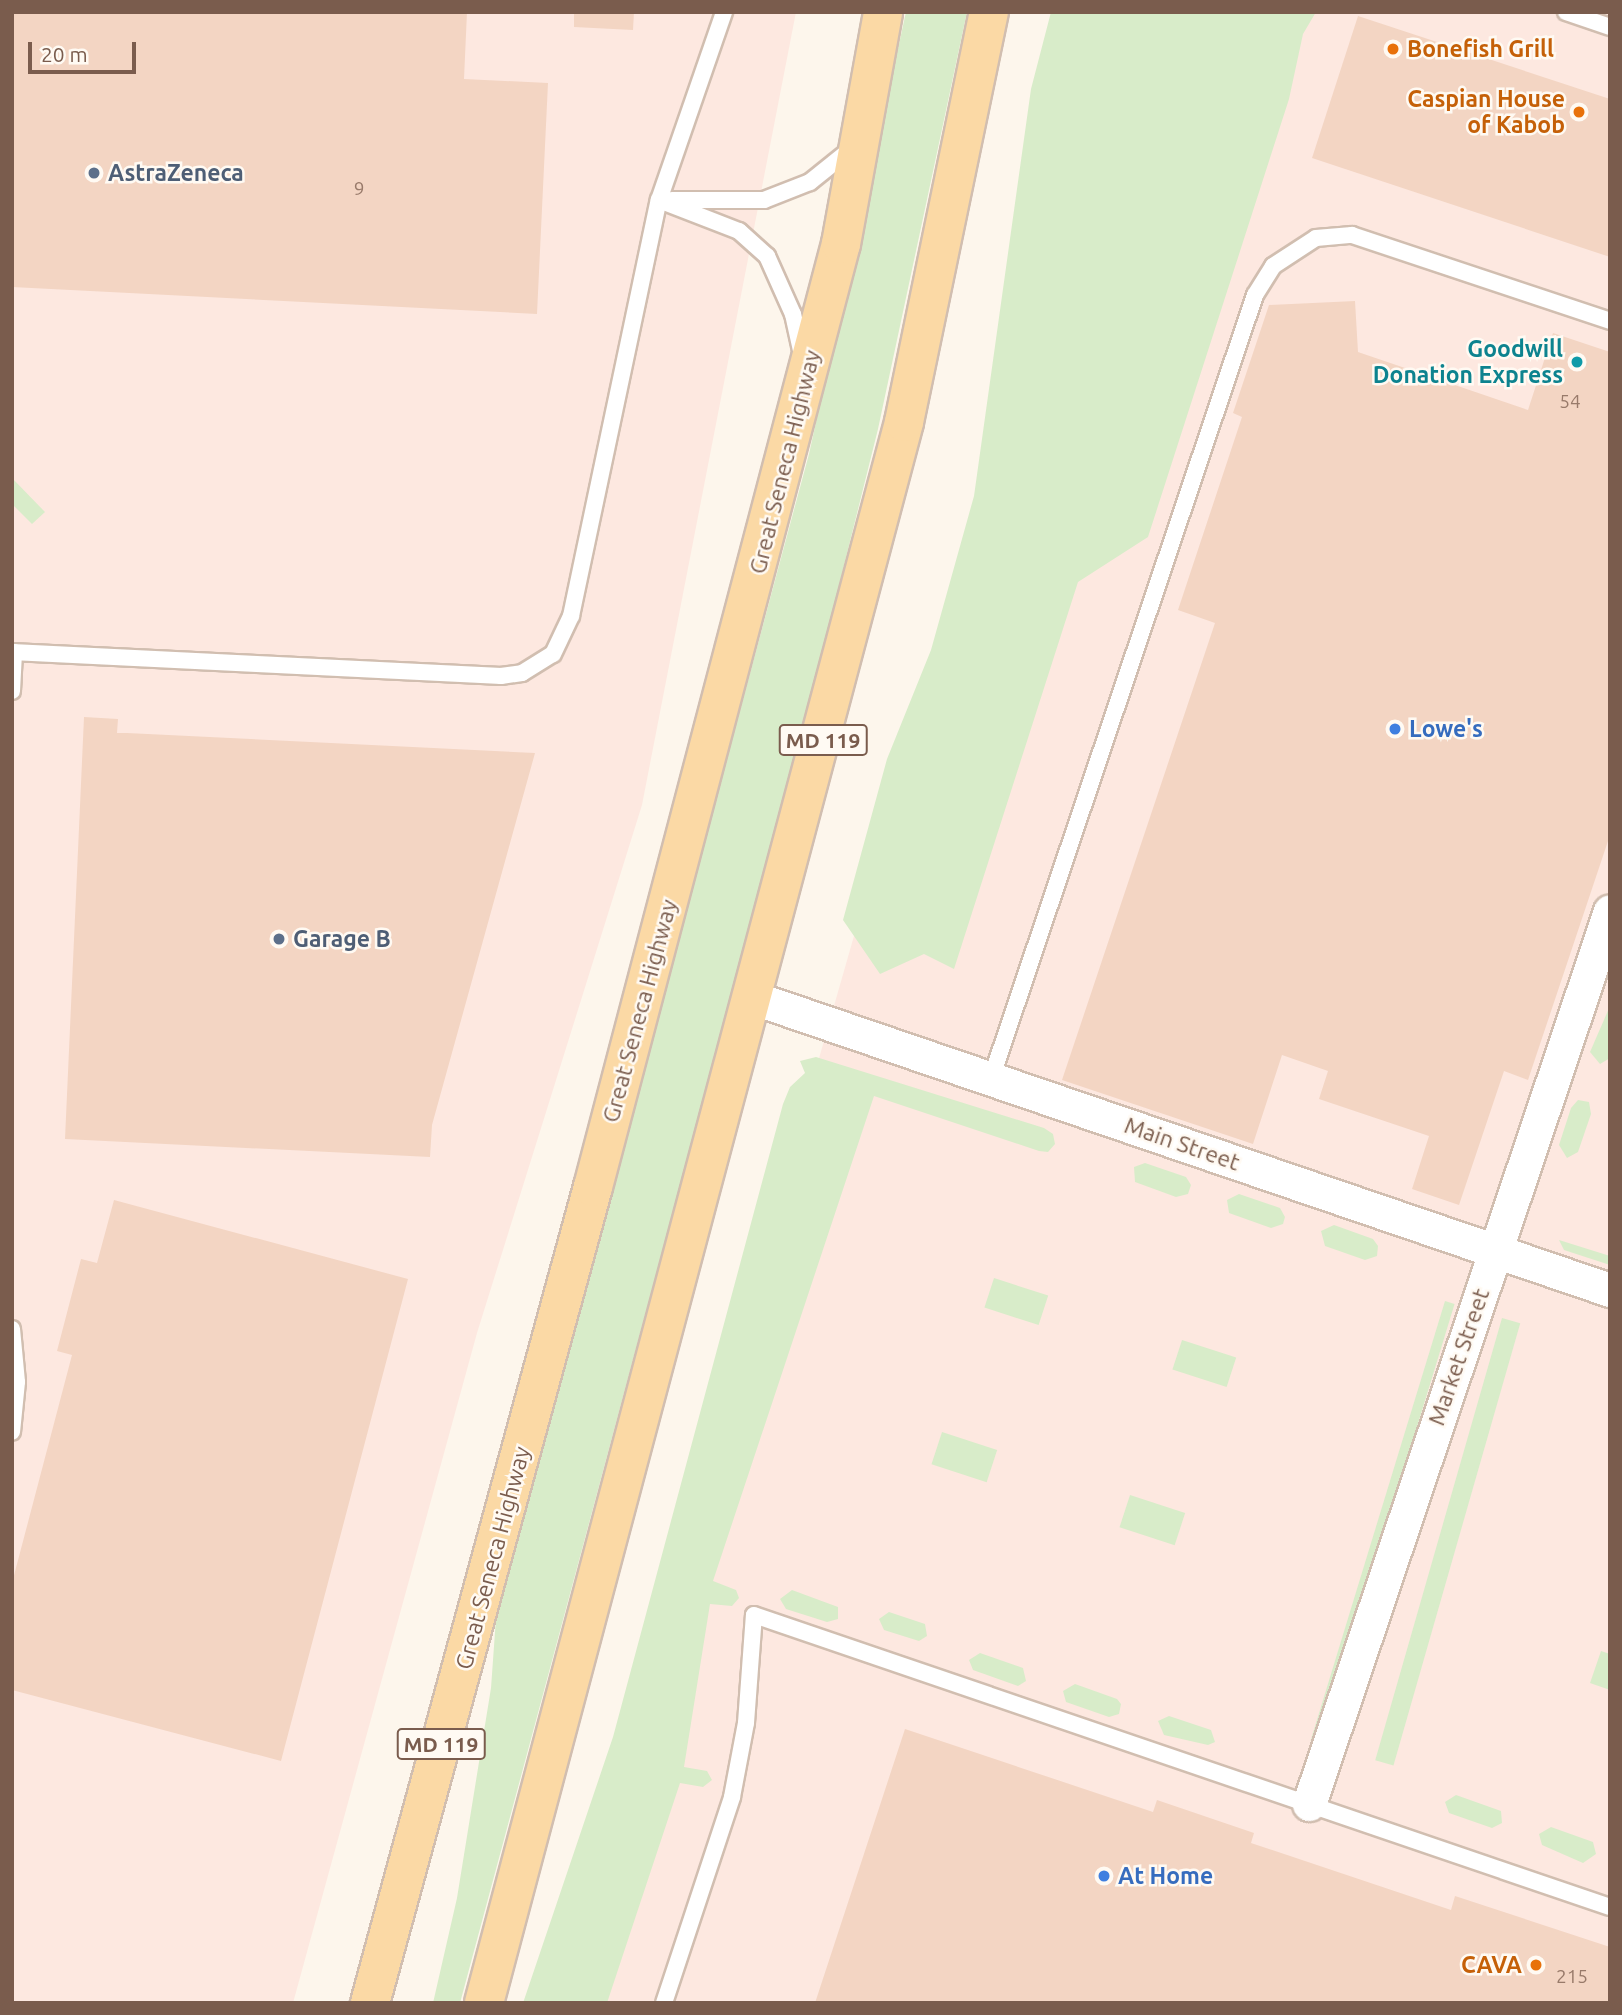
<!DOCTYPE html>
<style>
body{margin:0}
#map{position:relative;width:1622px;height:2015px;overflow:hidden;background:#fdf6ec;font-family:Ubuntu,sans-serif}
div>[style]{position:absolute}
.commercial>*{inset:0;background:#fde8e0}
.green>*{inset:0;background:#d8ecc9;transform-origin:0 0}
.building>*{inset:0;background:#f3d5c3}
.roads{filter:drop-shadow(2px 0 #d1beb0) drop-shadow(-2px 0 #d1beb0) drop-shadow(0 2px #d1beb0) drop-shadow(0 -2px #d1beb0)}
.service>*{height:16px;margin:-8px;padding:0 8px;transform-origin:8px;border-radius:8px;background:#fff}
.minor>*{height:33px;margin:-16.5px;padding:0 16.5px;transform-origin:16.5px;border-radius:16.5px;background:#fff}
.primary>*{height:38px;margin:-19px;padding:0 19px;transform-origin:19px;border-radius:19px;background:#fbd9a5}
.dots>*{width:19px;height:19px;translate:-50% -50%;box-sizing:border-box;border:4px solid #fffaf3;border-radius:50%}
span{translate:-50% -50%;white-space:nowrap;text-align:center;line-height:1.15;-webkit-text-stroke:5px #fffaf3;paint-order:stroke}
.number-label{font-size:19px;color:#987a6a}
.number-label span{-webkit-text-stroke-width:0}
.shield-label span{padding:2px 5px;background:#fffaf3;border:2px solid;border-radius:5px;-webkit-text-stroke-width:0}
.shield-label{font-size:21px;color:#7a5c4d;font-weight:700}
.food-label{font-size:23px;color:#c56008;font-weight:700}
.left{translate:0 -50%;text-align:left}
.right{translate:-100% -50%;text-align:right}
.service-label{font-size:23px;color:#4e5e75;font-weight:700}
.culture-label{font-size:23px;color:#0d838f;font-weight:700}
.street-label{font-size:23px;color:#7a5c4d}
.shop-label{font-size:23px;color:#366cbe;font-weight:700}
.frame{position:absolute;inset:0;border:14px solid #7a5c4d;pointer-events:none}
.scale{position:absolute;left:28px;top:42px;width:108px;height:32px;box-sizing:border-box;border:4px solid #7a5c4d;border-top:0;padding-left:9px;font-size:21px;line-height:24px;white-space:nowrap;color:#7a5c4d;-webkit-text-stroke:5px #fffaf3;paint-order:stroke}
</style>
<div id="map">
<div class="commercial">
<div style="clip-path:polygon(12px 12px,796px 12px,642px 805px,477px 1333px,293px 2003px,12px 2003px)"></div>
<div style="clip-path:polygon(1065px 12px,1610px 12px,1610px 2003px,549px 2003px,922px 698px,980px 517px)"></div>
</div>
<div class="green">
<div style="clip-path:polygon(906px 12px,967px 12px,878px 429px,813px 690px,460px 2003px,433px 2003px,457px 1898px,491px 1688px,496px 1618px,809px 454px)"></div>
<div style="clip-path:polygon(1051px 12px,1316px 12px,1303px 34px,1289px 99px,1148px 537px,1078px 582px,954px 969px,924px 954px,880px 974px,843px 920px,887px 759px,931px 650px,974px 496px,1031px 89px)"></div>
<div style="clip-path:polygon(12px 478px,45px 512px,32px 524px,12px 504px)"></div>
<div style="clip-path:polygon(1610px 1006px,1610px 1058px,1600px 1064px,1590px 1052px)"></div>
<div style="clip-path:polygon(816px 1057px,1044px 1128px,1053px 1134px,1055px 1144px,1048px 1152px,1039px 1151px,874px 1096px,713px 1581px,736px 1590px,739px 1598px,732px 1606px,710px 1604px,684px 1767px,707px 1771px,712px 1780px,703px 1787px,680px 1783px,607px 2003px,523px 2003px,613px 1737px,783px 1104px,790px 1087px,805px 1073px,800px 1061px)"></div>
<div style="clip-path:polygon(1578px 1100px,1589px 1102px,1591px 1114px,1578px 1152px,1567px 1158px,1559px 1145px,1571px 1108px)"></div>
<div style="clip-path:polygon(1145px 1163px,1186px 1177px,1191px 1185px,1188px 1194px,1176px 1197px,1135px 1182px,1134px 1167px)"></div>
<div style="clip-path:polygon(1239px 1194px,1280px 1208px,1285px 1217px,1283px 1224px,1271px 1228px,1229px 1213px,1227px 1200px)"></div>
<div style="clip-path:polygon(1334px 1225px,1373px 1239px,1378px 1246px,1377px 1256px,1365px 1260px,1325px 1246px,1321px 1231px)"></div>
<div style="clip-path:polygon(1559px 1240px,1610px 1256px,1610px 1265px,1564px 1250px)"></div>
<div style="left:994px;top:1278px;width:57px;height:31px;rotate:18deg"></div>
<div style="left:1445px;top:1301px;width:10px;height:460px;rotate:17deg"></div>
<div style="left:1502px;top:1318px;width:19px;height:460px;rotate:16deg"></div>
<div style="left:1182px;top:1340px;width:57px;height:31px;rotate:18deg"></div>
<div style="left:942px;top:1432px;width:58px;height:34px;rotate:18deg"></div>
<div style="left:1130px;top:1495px;width:58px;height:34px;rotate:18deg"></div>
<div style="clip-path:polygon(792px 1590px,838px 1607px,838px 1619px,827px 1622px,786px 1609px,780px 1599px)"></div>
<div style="clip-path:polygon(889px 1612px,925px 1624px,927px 1636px,919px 1641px,884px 1630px,879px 1619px)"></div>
<div style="clip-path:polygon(1601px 1651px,1610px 1654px,1610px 1690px,1590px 1683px)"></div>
<div style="clip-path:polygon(980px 1653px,1023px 1668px,1026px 1681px,1018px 1686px,973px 1670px,969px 1660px)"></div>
<div style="clip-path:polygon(1075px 1684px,1117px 1699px,1121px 1704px,1119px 1714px,1109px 1717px,1066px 1702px,1063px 1691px)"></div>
<div style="clip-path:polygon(1169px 1716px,1211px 1730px,1215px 1742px,1208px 1745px,1164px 1735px,1158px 1721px)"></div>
<div style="clip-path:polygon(1456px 1795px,1501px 1811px,1502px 1823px,1492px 1828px,1449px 1813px,1445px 1802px)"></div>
<div style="clip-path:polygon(1551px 1827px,1593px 1842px,1596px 1854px,1583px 1863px,1542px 1845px,1539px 1834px)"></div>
</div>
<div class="building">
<div style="clip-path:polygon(12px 12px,467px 12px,464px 79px,548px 83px,537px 314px,12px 287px)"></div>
<div style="clip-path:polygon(574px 12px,634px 12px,633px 30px,574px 27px)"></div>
<div style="clip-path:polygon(1358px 16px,1610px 99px,1610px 257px,1312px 158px)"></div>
<div style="clip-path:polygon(1355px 301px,1358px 352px,1528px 410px,1553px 333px,1610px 352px,1610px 835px,1528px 1080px,1504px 1071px,1459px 1205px,1412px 1189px,1429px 1136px,1319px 1099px,1328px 1071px,1282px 1055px,1253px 1144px,1062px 1080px,1215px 623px,1178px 610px,1242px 417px,1233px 413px,1269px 305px)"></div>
<div style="clip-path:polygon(84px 717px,118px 719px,117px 733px,127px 733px,535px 753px,432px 1125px,430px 1157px,65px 1139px)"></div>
<div style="clip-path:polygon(114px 1200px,408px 1279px,281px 1761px,12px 1690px,12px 1583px,72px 1355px,57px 1351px,81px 1259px,97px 1263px)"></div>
<div style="clip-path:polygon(905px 1729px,1153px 1812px,1157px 1800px,1254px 1833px,1251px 1843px,1451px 1910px,1455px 1896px,1610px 1947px,1610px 2003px,815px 2003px)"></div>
</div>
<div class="roads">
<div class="service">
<div style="left:1566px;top:12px;width:46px;rotate:18.8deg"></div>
<div style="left:659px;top:200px;width:86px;rotate:21.2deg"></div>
<div style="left:739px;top:231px;width:38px;rotate:42deg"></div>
<div style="left:767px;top:256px;width:64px;rotate:65.9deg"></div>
<div style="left:793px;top:314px;width:42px;rotate:77.6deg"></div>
<div style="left:672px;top:200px;width:92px"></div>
<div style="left:764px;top:200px;width:49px;rotate:-21.4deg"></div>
<div style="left:810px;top:182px;width:53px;rotate:-38.8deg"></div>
<div style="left:12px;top:652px;width:490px;rotate:2.8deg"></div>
<div style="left:501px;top:676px;width:21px;rotate:-8deg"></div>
<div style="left:522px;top:673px;width:36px;rotate:-32deg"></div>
<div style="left:553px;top:654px;width:42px;rotate:-64.7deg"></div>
<div style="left:571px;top:616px;width:425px;rotate:-78.1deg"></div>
<div style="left:659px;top:200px;width:199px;rotate:-70.9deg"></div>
<div style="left:12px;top:691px;width:39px;rotate:-87deg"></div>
<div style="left:991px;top:1079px;width:827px;rotate:-71.39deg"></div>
<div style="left:1255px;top:295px;width:34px;rotate:-58deg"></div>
<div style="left:1273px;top:266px;width:51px;rotate:-33.1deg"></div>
<div style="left:1316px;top:238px;width:36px;rotate:-5deg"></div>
<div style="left:1352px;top:235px;width:272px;rotate:18.4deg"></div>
<div style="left:12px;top:1329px;width:53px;rotate:84.6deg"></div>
<div style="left:17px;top:1382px;width:50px;rotate:95.7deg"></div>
<div style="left:664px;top:2003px;width:217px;rotate:-71.7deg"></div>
<div style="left:732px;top:1797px;width:75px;rotate:-79.3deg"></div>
<div style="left:746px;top:1723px;width:108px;rotate:-85.8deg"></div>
<div style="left:754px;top:1615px;width:904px;rotate:18.84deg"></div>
</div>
<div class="minor">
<div style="left:754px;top:998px;width:904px;rotate:18.84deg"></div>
<div style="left:1309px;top:1804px;width:942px;rotate:-71.37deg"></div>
</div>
<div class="primary">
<div style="left:370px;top:2003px;width:846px;rotate:-74.72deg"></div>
<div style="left:593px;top:1187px;width:975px;rotate:-75.27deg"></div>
<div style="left:841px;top:244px;width:236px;rotate:-79.7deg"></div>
<div style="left:484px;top:2003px;width:1636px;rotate:-75.12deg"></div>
<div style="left:904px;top:422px;width:419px;rotate:-78.3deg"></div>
</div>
</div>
<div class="dots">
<div style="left:1393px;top:49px;background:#e8710a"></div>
<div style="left:1579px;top:112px;background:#e8710a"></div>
<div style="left:94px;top:173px;background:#5c6f8a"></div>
<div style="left:1577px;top:362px;background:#0f9aa8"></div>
<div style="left:1395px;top:729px;background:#3f7fe0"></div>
<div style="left:279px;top:939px;background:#5c6f8a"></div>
<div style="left:1104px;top:1876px;background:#3f7fe0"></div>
<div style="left:1536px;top:1965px;background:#e8710a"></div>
</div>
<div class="number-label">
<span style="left:359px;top:189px">9</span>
<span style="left:1570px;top:402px">54</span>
<span style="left:1572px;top:1977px">215</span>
</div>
<div class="shield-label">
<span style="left:823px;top:740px">MD 119</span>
<span style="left:441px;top:1744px">MD 119</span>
</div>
<div class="food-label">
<span class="left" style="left:1407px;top:49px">Bonefish Grill</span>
<span class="right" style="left:1565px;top:112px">Caspian House<br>of Kabob</span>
<span class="right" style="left:1522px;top:1965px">CAVA</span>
</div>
<div class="service-label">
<span class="left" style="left:108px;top:173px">AstraZeneca</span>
<span class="left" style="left:293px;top:939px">Garage B</span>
</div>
<div class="culture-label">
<span class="right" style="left:1563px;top:362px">Goodwill<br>Donation Express</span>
</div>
<div class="street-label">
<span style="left:785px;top:462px;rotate:-76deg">Great Seneca Highway</span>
<span style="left:640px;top:1011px;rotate:-75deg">Great Seneca Highway</span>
<span style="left:1182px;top:1144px;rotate:19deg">Main Street</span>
<span style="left:1459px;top:1357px;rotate:-71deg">Market Street</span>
<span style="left:493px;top:1558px;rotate:-75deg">Great Seneca Highway</span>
</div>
<div class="shop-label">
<span class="left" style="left:1409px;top:729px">Lowe's</span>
<span class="left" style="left:1118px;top:1876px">At Home</span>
</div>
<div class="frame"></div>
<div class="scale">20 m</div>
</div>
